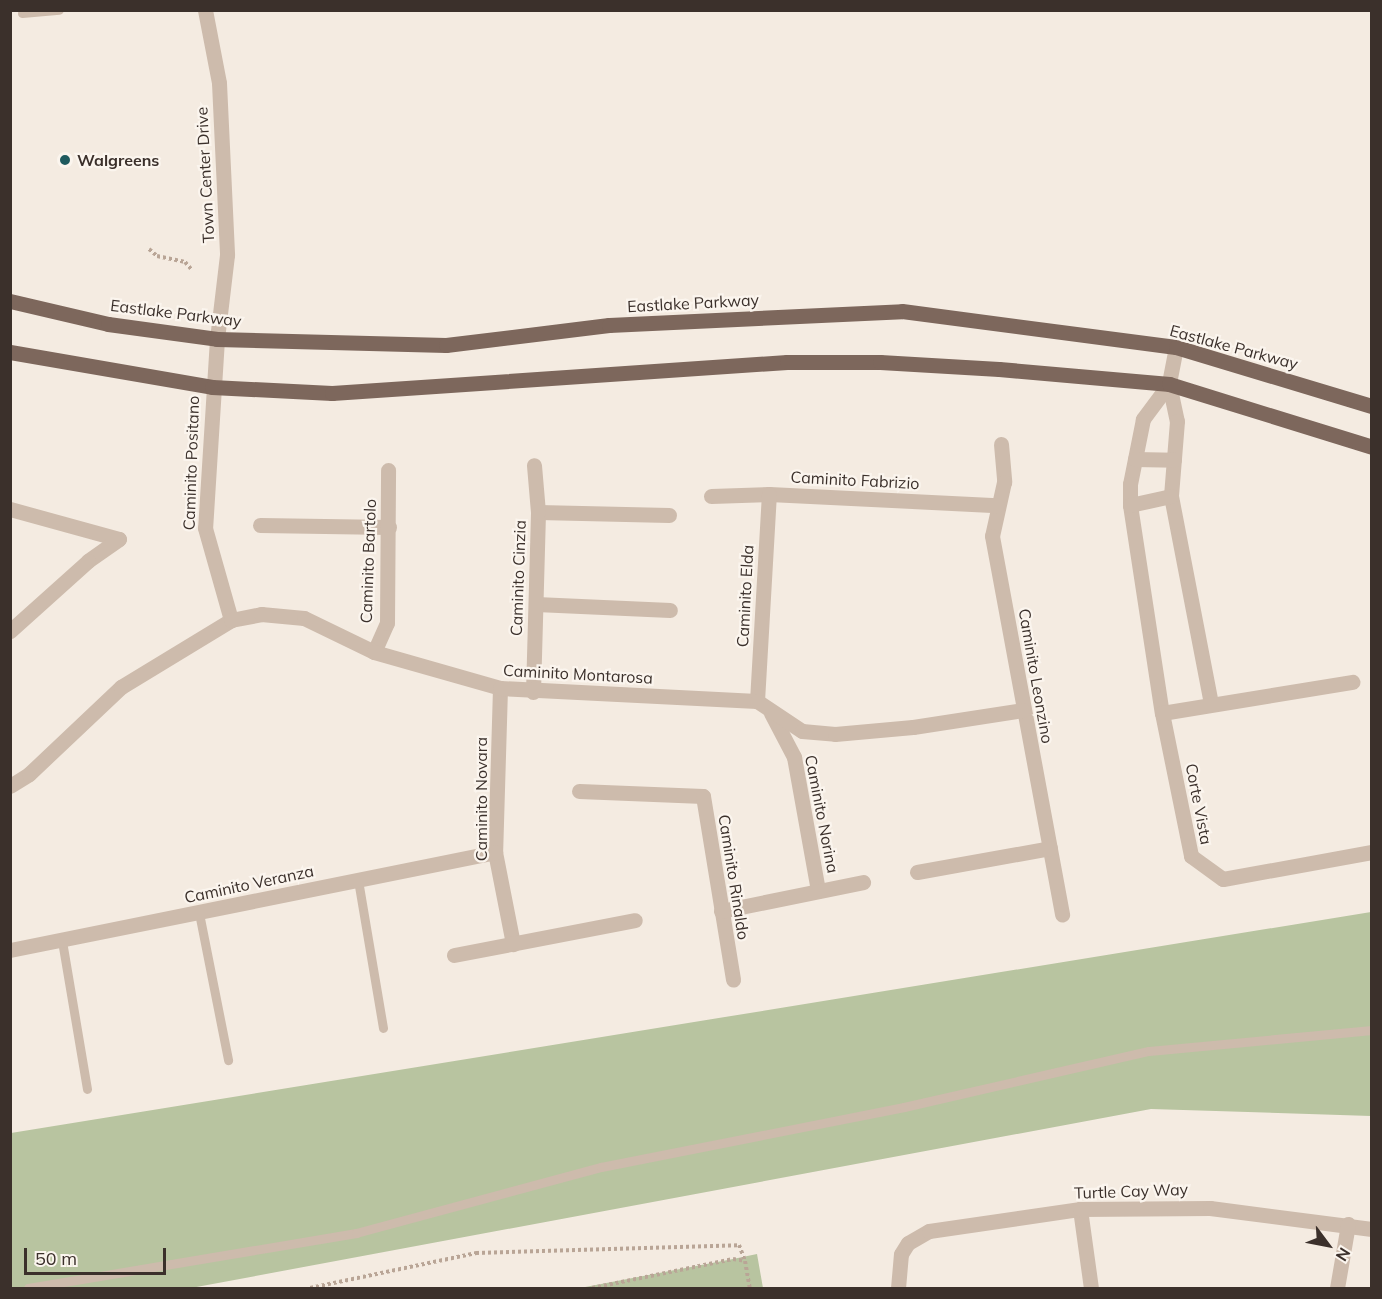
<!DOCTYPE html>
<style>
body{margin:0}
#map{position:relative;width:1382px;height:1299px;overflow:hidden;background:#f4ebe1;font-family:Mulish,sans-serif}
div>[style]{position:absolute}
.green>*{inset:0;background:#b8c4a0}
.path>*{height:4px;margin-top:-2px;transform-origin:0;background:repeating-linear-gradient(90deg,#b9a596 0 3px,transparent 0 6px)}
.service>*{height:9px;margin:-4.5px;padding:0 4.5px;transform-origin:4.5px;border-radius:4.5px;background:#cdbbac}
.minor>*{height:15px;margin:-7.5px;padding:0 7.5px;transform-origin:7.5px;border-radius:7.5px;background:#cdbbac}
.tertiary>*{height:15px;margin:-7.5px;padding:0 7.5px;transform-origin:7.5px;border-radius:7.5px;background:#cdbbac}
.primary>*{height:15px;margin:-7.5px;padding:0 7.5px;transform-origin:7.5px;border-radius:7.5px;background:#7d675c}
.dots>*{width:16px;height:16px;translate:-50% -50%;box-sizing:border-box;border:3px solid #fbf5ee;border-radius:50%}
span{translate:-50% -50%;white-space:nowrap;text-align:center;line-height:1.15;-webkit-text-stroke:4.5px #fbf5ee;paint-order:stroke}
.poi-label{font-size:16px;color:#3b302b;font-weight:700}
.left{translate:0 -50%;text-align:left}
.street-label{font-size:16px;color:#3b302b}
.frame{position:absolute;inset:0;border:12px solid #3b302b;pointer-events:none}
.north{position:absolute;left:1298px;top:1215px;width:60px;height:60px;-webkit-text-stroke:4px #fbf5ee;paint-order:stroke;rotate:122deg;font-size:16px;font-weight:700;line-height:24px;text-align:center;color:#3b302b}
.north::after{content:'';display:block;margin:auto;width:21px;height:27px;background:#3b302b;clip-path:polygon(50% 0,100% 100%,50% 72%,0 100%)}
.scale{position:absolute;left:24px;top:1248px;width:142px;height:27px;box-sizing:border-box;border:3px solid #3b302b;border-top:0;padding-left:8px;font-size:18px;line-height:21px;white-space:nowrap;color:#3b302b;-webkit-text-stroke:4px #fbf5ee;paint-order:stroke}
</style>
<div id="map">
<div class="green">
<div style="clip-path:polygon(1371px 912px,1371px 1116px,1151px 1109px,191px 1288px,11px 1288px,11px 1133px)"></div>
<div style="clip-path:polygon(757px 1254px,763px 1288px,580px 1288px,733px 1259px)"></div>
</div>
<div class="path">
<div style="left:149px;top:249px;width:11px;rotate:41deg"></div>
<div style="left:157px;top:256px;width:29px;rotate:12deg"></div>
<div style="left:185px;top:262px;width:9px;rotate:49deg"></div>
<div style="left:310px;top:1288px;width:170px;rotate:-11.9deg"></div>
<div style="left:476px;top:1253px;width:263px;rotate:-1.7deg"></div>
<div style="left:739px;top:1245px;width:17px;rotate:69deg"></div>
<div style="left:592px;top:1288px;width:144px;rotate:-11.6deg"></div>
<div style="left:733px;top:1259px;width:12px;rotate:9deg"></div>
<div style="left:745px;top:1261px;width:27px;rotate:80deg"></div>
</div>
<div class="service">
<div style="left:22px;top:13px;width:37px;rotate:-5deg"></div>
<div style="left:358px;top:880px;width:150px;rotate:80.4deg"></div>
<div style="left:199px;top:913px;width:150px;rotate:78.8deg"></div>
<div style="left:62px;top:941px;width:150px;rotate:80.4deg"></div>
<div style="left:28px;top:1288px;width:333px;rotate:-9.5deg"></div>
<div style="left:356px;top:1233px;width:254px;rotate:-15.1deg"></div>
<div style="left:601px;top:1167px;width:309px;rotate:-11.2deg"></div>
<div style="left:904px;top:1107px;width:251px;rotate:-12.9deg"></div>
<div style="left:1149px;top:1051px;width:224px;rotate:-5.4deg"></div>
</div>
<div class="minor">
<div style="left:217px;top:339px;width:189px;rotate:93.6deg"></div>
<div style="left:205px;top:528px;width:96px;rotate:74.2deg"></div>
<div style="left:1176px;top:347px;width:38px;rotate:101deg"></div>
<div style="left:1169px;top:384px;width:38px;rotate:78deg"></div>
<div style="left:1177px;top:421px;width:75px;rotate:94.6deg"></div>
<div style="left:1171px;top:496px;width:212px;rotate:79.1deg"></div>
<div style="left:1169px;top:384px;width:44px;rotate:126.6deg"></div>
<div style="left:1143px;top:419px;width:66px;rotate:101.3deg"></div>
<div style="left:1130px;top:484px;width:21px;rotate:90deg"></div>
<div style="left:1130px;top:505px;width:210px;rotate:81.3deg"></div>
<div style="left:1162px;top:713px;width:146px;rotate:78.5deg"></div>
<div style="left:1191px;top:856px;width:39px;rotate:36deg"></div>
<div style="left:1223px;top:879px;width:151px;rotate:-10.3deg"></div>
<div style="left:1001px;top:444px;width:38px;rotate:85deg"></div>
<div style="left:1004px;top:482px;width:55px;rotate:102.5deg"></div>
<div style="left:992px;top:536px;width:385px;rotate:79.5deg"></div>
<div style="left:1135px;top:459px;width:39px;rotate:1deg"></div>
<div style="left:711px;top:496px;width:58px;rotate:-2deg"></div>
<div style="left:769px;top:494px;width:228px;rotate:2.8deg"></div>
<div style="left:1130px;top:505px;width:42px;rotate:-12.4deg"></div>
<div style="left:10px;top:509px;width:113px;rotate:15.4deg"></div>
<div style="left:119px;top:539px;width:38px;rotate:145deg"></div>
<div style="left:88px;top:561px;width:105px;rotate:138.1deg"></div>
<div style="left:538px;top:512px;width:131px;rotate:1.3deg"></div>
<div style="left:260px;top:525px;width:129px;rotate:0.9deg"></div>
<div style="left:536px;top:604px;width:134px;rotate:2.6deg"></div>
<div style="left:374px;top:652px;width:32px;rotate:-66deg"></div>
<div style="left:387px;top:623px;width:153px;rotate:-89.6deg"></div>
<div style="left:500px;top:688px;width:164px;rotate:91.7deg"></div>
<div style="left:495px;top:852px;width:94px;rotate:78.9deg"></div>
<div style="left:533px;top:692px;width:180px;rotate:-88.4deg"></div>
<div style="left:538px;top:512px;width:47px;rotate:-94.9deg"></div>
<div style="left:757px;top:701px;width:207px;rotate:-86.7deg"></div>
<div style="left:771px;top:713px;width:50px;rotate:62.4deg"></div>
<div style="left:794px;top:757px;width:136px;rotate:79.8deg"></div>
<div style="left:1162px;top:713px;width:193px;rotate:-9.3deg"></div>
<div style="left:10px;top:786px;width:22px;rotate:-32deg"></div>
<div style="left:29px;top:774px;width:127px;rotate:-43.4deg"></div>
<div style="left:121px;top:687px;width:129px;rotate:-31.3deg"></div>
<div style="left:231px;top:620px;width:31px;rotate:-11deg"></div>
<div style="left:261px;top:614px;width:43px;rotate:5.3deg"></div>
<div style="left:304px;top:618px;width:78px;rotate:25.9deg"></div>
<div style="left:374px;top:652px;width:131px;rotate:15.9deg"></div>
<div style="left:500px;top:688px;width:257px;rotate:2.9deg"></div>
<div style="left:757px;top:701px;width:54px;rotate:33.7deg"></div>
<div style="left:802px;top:731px;width:33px;rotate:5deg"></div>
<div style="left:835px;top:734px;width:78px;rotate:-5.1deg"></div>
<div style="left:913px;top:727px;width:111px;rotate:-8.8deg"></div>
<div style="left:579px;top:791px;width:124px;rotate:2.3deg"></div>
<div style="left:703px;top:796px;width:186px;rotate:80.7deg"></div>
<div style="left:917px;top:872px;width:135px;rotate:-10.2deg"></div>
<div style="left:721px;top:911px;width:145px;rotate:-11.5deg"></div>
<div style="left:10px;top:950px;width:495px;rotate:-11.4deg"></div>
<div style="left:454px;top:955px;width:184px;rotate:-10.9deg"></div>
<div style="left:1080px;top:1209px;width:80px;rotate:82.1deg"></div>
<div style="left:898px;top:1288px;width:34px;rotate:-85deg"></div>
<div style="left:901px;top:1254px;width:13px;rotate:-58deg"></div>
<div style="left:908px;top:1243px;width:24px;rotate:-30deg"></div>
<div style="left:929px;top:1231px;width:153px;rotate:-8.3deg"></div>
<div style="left:1080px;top:1209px;width:130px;rotate:-0.4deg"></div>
<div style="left:1210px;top:1208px;width:163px;rotate:7.4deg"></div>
<div style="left:1337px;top:1288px;width:65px;rotate:-80.2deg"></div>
</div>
<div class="tertiary">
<div style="left:205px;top:10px;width:74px;rotate:79.1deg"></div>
<div style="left:219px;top:83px;width:172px;rotate:87.3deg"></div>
<div style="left:227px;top:255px;width:85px;rotate:96.8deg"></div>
</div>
<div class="primary">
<div style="left:10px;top:301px;width:101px;rotate:13.2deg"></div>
<div style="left:108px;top:324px;width:110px;rotate:7.8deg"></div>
<div style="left:217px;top:339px;width:229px;rotate:1.5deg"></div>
<div style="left:446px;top:345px;width:164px;rotate:-7deg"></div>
<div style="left:609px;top:325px;width:293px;rotate:-2.7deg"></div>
<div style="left:902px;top:311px;width:276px;rotate:7.5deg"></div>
<div style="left:1176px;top:347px;width:205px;rotate:16.8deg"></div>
<div style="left:10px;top:352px;width:205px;rotate:9.8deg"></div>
<div style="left:212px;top:387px;width:120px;rotate:2.9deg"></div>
<div style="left:332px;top:393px;width:456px;rotate:-3.9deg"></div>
<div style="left:787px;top:362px;width:93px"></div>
<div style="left:880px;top:362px;width:119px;rotate:3.4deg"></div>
<div style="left:999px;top:369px;width:171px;rotate:5deg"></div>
<div style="left:1169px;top:384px;width:213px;rotate:17.2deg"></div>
</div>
<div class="dots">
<div style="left:65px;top:160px;background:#1f5a5e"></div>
</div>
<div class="poi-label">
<span class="left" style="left:77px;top:160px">Walgreens</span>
</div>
<div class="street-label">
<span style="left:205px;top:175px;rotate:-93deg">Town Center Drive</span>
<span style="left:693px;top:303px;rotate:-3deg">Eastlake Parkway</span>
<span style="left:176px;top:313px;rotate:7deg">Eastlake Parkway</span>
<span style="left:1234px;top:347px;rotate:15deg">Eastlake Parkway</span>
<span style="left:191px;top:463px;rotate:-88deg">Caminito Positano</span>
<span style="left:855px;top:480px;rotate:3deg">Caminito Fabrizio</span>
<span style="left:368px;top:561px;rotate:-88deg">Caminito Bartolo</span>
<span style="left:518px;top:578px;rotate:-88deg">Caminito Cinzia</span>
<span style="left:745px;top:596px;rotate:-87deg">Caminito Elda</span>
<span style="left:578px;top:674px;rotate:3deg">Caminito Montarosa</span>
<span style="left:1036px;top:676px;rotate:80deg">Caminito Leonzino</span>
<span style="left:481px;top:799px;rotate:-90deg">Caminito Novara</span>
<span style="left:1199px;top:804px;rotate:79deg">Corte Vista</span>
<span style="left:822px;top:814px;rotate:79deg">Caminito Norina</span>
<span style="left:734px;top:877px;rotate:81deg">Caminito Rinaldo</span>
<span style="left:249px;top:884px;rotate:-12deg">Caminito Veranza</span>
<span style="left:1131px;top:1191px;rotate:-2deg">Turtle Cay Way</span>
</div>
<div class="frame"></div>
<div class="north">N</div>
<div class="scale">50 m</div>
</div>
